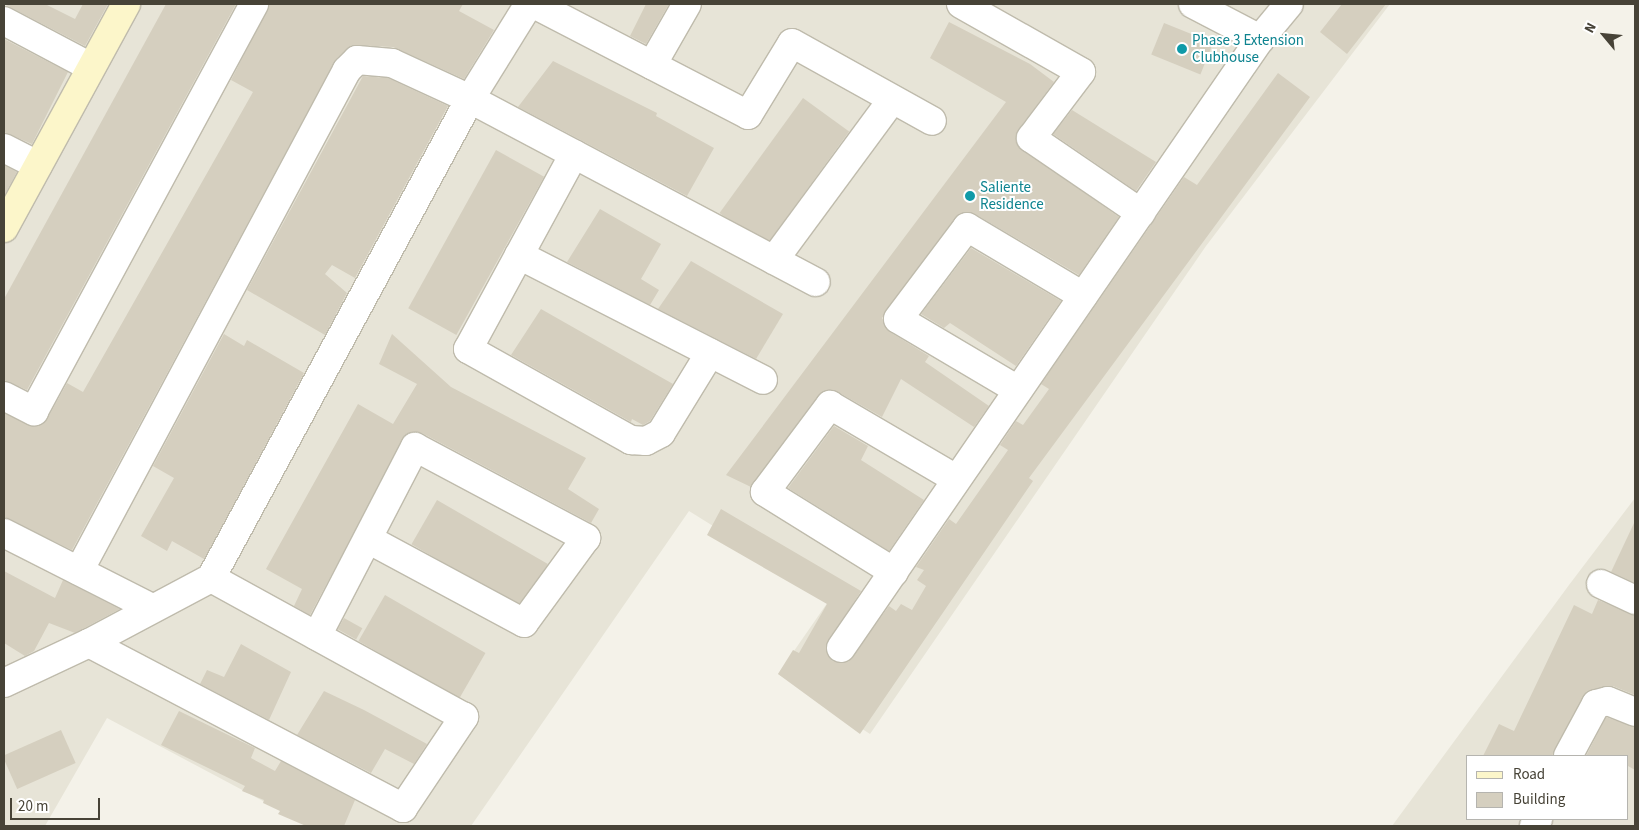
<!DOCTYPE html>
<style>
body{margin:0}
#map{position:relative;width:1639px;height:830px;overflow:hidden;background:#f4f2e9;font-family:"Source Sans 3",sans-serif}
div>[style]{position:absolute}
.residential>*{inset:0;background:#e7e4d7}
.building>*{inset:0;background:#d5cfbf;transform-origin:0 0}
.roads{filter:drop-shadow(1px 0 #bfbbac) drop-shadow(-1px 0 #bfbbac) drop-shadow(0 1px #bfbbac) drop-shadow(0 -1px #bfbbac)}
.street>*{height:28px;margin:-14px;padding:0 14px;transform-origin:14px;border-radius:14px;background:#fff}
.secondary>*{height:28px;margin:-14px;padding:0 14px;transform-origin:14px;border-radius:14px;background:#fcf6ca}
.dots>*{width:14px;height:14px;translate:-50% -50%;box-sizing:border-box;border:2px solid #fff;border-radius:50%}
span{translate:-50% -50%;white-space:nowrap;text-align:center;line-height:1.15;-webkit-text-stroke:4px #fff;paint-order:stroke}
.culture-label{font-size:15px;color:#0d838f}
.left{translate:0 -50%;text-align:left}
.frame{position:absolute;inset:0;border:5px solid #474337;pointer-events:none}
.legend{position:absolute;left:1466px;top:755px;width:162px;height:65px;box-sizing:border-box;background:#fff;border:1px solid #b5b4af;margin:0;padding:6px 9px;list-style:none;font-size:15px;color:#474337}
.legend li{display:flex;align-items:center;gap:10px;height:25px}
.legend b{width:25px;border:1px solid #b5b4af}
.north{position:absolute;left:1579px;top:10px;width:50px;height:50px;-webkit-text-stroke:4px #fff;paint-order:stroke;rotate:298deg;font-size:14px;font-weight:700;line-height:20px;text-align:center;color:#474337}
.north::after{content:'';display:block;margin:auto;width:18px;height:22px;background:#474337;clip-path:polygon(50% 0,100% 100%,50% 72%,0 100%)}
.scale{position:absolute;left:10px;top:798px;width:90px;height:22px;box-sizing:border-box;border:2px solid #474337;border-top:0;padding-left:6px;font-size:15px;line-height:18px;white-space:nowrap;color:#474337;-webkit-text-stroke:4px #fff;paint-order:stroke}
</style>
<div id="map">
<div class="residential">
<div style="clip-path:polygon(4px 4px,1390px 4px,1206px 246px,870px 734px,778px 674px,830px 599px,689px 511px,471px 826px,310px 826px,107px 718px,45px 826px,4px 826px)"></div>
<div style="clip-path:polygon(evenodd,1635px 498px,1635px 826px,1392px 826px,1569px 585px,1635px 498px,1468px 756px,1628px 756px,1628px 819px,1468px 819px,1468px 756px)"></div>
</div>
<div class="building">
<div style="clip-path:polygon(4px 4px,45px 4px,75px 19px,83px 4px,108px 4px,85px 46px)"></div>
<div style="clip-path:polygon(166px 4px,236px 4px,27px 390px,4px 380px,4px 299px)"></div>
<div style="clip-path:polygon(270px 4px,463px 4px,459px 11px,494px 30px,464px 79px,393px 47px,352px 45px,336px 59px,72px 550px,4px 517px,4px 413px,35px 427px,47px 419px,67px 383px,83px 392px,253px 92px,231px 80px)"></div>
<div style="clip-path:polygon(646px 4px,669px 4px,646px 44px,630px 36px)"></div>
<div style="clip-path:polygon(1342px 4px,1386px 4px,1347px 54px,1320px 32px)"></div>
<div style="clip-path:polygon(949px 22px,1030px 64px,1054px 82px,1019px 129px,1017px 145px,1119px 217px,1079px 275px,975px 214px,960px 213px,882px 318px,890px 332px,929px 356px,925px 362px,989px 406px,974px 427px,901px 379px,882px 417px,838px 392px,824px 391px,751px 487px,726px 475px,1006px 102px,930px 58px)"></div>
<div style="left:1164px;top:23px;width:53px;height:34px;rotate:22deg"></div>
<div style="clip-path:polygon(4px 39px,68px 72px,32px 144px,4px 132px)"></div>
<div style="clip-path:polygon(553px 61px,657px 113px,656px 116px,714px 148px,687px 196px,518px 107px)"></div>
<div style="clip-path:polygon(1278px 73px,1310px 97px,1029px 478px,1033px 481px,860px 734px,778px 674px,793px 650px,799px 653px,827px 604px,707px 535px,721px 509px,861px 591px,826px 646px,832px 661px,848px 662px,889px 606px,896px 611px,901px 604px,912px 610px,926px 586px,917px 580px,924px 570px,916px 567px,949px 519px,956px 524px,1008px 450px,1000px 445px,1016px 421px,1023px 425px,1049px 389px,1041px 384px,1184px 177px,1197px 185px)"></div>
<div style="clip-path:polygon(363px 76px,388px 78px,448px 106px,355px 278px,332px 265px,325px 274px,347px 293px,325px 335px,247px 290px)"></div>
<div style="left:803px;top:98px;width:57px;height:142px;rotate:36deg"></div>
<div style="clip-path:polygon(1072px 110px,1156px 162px,1136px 191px,1053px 134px)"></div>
<div style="left:496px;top:150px;width:55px;height:181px;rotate:29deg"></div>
<div style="clip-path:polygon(4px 165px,17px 172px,4px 196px)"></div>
<div style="clip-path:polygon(600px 209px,661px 244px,641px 279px,659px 290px,650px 305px,567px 262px)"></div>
<div style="clip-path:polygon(971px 248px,1061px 301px,1016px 366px,950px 323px,944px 328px,921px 314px)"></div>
<div style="clip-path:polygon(691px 261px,783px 314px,756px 359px,658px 309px)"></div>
<div style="clip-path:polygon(541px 309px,673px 384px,650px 421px,643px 425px,632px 419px,631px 422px,511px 355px)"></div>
<div style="clip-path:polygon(224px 334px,244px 346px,247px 340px,304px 373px,204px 559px,172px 541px,167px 551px,141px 536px,174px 478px,153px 466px)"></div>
<div style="clip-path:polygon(392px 334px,451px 387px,586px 458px,568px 489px,599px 509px,591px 523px,422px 433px,407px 434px,310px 615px,294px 606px,302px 589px,266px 569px,358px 404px,393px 424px,417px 384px,379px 364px)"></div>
<div style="clip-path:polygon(834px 426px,868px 446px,861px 460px,924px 500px,889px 551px,788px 488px)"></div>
<div style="left:437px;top:500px;width:128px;height:51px;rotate:30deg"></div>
<div style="clip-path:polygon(1635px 521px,1635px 583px,1611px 572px)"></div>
<div style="clip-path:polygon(4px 571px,55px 598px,63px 580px,120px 609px,75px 633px,49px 623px,34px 651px,25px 656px,4px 643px)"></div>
<div style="left:385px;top:595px;width:116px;height:53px;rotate:30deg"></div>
<div style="clip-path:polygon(1598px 600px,1635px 615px,1635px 695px,1613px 686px,1587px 691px,1552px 756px,1483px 756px,1499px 724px,1514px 731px,1574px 605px,1592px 614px)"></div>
<div style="left:344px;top:618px;width:21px;height:13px;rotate:29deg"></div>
<div style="clip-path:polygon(241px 644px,291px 672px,269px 720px,200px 684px,207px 670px,224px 677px)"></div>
<div style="clip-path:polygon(324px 691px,364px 710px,427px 744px,414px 764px,385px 749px,371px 773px,297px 735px)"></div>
<div style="clip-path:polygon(179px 711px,255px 748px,251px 758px,275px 771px,281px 761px,355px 800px,344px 826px,306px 826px,278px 814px,280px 811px,263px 803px,264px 800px,242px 791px,245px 786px,161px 745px)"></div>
<div style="clip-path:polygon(1606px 717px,1635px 727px,1635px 770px,1628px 766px,1628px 756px,1586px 756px)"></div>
<div style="left:61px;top:730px;width:36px;height:64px;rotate:66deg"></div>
</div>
<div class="roads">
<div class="street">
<div style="left:534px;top:4px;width:241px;rotate:27.4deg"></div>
<div style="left:748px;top:115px;width:84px;rotate:-58.6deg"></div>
<div style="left:792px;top:43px;width:160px;rotate:29.1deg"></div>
<div style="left:961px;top:4px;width:138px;rotate:29.5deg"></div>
<div style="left:1081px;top:72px;width:83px;rotate:127.1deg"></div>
<div style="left:1031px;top:138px;width:133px;rotate:34.3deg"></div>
<div style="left:1193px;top:4px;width:76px;rotate:27.6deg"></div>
<div style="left:4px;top:21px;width:98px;rotate:27.9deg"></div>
<div style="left:652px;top:65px;width:70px;rotate:-60.2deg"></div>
<div style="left:4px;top:148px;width:38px;rotate:27deg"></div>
<div style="left:574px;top:154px;width:222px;rotate:118.5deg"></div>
<div style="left:468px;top:349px;width:187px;rotate:29.2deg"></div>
<div style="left:631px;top:440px;width:15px;rotate:4deg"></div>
<div style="left:646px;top:441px;width:17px;rotate:-28deg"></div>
<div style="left:661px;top:433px;width:94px;rotate:-58.5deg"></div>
<div style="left:519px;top:255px;width:274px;rotate:27.1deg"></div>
<div style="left:774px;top:260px;width:199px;rotate:-53.6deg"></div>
<div style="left:1018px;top:390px;width:139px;rotate:-149.4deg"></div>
<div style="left:898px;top:319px;width:115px;rotate:-53.1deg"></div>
<div style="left:967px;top:227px;width:135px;rotate:30.7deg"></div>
<div style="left:4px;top:396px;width:34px;rotate:27deg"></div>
<div style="left:34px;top:411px;width:463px;rotate:-61.6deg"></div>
<div style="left:4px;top:533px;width:166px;rotate:26.9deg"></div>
<div style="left:79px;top:571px;width:568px;rotate:-61.86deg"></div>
<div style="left:347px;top:70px;width:14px;rotate:-45deg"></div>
<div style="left:357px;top:60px;width:35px;rotate:5deg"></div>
<div style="left:392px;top:63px;width:86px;rotate:24.8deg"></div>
<div style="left:470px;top:99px;width:391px;rotate:27.9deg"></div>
<div style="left:894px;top:572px;width:152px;rotate:-148.2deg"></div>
<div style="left:765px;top:492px;width:109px;rotate:-53.2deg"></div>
<div style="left:830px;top:405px;width:146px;rotate:30.4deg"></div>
<div style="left:1601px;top:584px;width:38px;rotate:25deg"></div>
<div style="left:317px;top:636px;width:213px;rotate:-62.6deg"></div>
<div style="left:415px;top:447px;width:194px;rotate:28deg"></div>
<div style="left:586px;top:538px;width:105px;rotate:126.1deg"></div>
<div style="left:524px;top:623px;width:177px;rotate:-151.7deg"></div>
<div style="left:89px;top:643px;width:355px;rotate:27.7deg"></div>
<div style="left:403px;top:808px;width:110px;rotate:-56.2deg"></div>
<div style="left:464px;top:717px;width:289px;rotate:-151.2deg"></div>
<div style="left:841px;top:648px;width:739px;rotate:-55.47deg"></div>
<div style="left:1260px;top:39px;width:45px;rotate:-50.4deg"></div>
<div style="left:4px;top:683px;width:94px;rotate:-25.2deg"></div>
<div style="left:89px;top:643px;width:138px;rotate:-28deg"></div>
<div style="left:211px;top:578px;width:545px;rotate:-61.6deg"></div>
<div style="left:470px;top:99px;width:112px;rotate:-58.2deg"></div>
<div style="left:1568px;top:756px;width:59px;rotate:-61.7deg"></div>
<div style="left:1596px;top:704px;width:12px;rotate:-14deg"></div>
<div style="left:1608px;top:701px;width:29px;rotate:22deg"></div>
<div style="left:1534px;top:826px;width:8px;rotate:-60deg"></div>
</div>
<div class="secondary">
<div style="left:4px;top:228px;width:255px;rotate:-61.4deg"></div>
</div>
</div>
<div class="dots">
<div style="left:1182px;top:49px;background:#0f9aa8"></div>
<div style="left:970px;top:196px;background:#0f9aa8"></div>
</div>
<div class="culture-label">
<span class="left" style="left:1192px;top:49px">Phase 3 Extension<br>Clubhouse</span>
<span class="left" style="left:980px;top:196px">Saliente<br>Residence</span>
</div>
<div class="frame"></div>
<ul class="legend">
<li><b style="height:6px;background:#fcf6ca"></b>Road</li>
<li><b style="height:14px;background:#d5cfbf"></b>Building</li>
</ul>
<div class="north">N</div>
<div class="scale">20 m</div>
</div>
